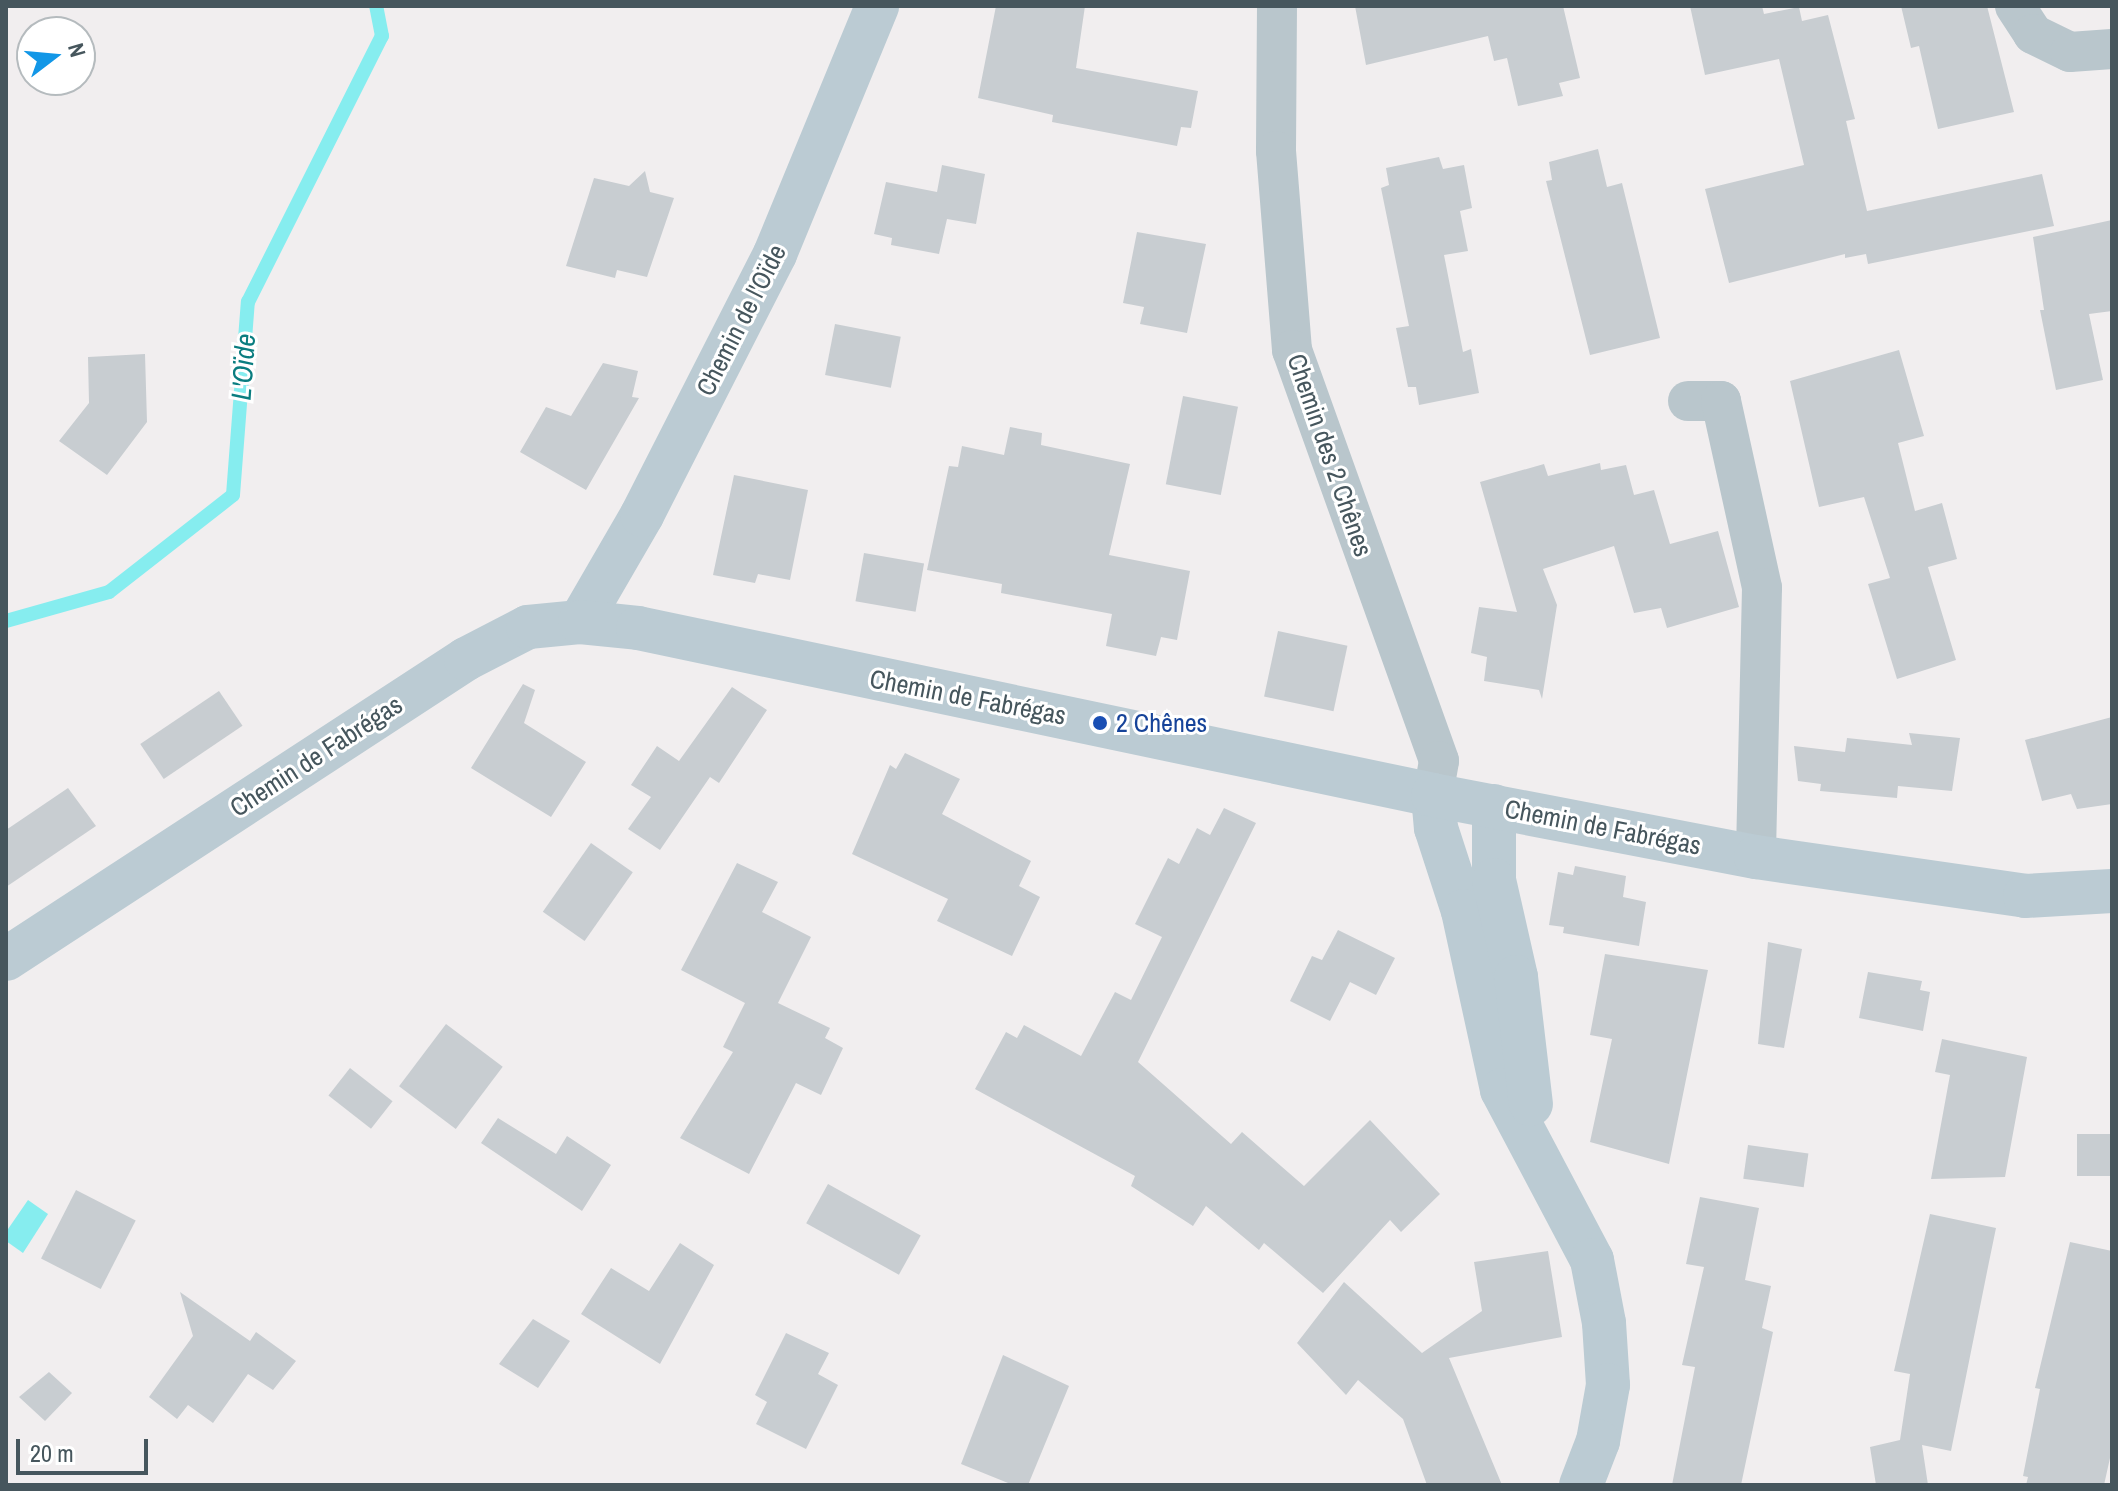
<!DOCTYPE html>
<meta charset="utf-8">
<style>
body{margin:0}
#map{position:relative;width:2118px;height:1491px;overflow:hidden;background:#f1eeef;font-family:"Archivo Narrow",sans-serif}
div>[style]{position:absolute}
.water>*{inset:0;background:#86edef}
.stream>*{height:14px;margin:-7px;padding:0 7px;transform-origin:7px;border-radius:7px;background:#86edef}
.building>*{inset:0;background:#c8cdd1;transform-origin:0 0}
.street>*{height:40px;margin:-20px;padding:0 20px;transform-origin:20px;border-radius:20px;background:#b9c6cc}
.secondary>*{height:44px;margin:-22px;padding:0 22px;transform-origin:22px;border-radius:22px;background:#bbcbd3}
.dots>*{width:22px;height:22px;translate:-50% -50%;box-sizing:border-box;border:4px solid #fff;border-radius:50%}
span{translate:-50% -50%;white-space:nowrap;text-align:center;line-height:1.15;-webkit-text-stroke:6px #fff;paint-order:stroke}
.street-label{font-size:26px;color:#46565d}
.transit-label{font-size:26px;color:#164399}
.left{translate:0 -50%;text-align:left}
.water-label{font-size:28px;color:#0a7d80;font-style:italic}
.frame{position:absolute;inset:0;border:8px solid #46565d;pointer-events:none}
.north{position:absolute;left:16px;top:16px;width:80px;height:80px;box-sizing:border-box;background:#fff;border:2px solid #b5bbbe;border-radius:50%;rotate:74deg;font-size:22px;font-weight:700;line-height:32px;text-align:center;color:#46565d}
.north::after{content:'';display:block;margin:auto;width:28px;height:36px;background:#1297e7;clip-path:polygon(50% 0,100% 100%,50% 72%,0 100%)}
.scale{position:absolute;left:16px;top:1439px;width:132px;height:36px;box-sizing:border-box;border:4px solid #46565d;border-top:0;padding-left:10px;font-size:24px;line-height:28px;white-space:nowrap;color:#46565d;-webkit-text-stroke:6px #fff;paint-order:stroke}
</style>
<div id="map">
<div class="water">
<div style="clip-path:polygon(28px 1200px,48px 1214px,23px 1253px,6px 1241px,6px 1232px)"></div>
</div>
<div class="stream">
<div style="left:6px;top:621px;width:107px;rotate:-15.7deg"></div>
<div style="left:109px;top:592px;width:157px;rotate:-38deg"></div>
<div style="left:233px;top:495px;width:194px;rotate:-85.6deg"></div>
<div style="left:248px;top:302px;width:298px;rotate:-63.3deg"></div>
<div style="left:382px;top:36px;width:31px;rotate:-101deg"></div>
</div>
<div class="building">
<div style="clip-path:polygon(996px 6px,1085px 6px,1076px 68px,1198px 91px,1191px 128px,1181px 127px,1177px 146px,1052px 122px,1053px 115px,978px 98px)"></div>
<div style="clip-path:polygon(1355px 6px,1563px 6px,1580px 78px,1559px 83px,1563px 96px,1518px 106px,1507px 58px,1494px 61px,1488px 36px,1366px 65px)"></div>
<div style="clip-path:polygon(1690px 6px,1762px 6px,1764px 14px,1799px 7px,1802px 21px,1828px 15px,1855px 119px,1846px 121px,1867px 211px,2042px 174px,2054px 226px,1868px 264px,1866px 254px,1845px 258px,1845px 254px,1729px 283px,1705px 189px,1804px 165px,1779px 59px,1705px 75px)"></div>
<div style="clip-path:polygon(1901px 6px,1987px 6px,2014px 112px,1938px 129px,1919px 46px,1911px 48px)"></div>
<div style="clip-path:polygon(1598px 149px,1607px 187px,1622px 183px,1660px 338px,1590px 355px,1546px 181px,1552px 180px,1549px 162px)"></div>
<div style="clip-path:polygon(1439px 157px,1443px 169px,1464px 165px,1472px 208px,1460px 211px,1468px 251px,1444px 255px,1463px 352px,1471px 349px,1479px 393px,1419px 405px,1416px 387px,1408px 387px,1396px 328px,1409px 326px,1381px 188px,1389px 185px,1386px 168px)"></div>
<div style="clip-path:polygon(942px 165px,985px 174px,976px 224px,947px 219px,939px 254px,891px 245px,892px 238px,874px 234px,886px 182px,937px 192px)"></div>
<div style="clip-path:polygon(645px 171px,650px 192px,674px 198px,647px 277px,617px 270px,615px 278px,566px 266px,594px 178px,629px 186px)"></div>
<div style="clip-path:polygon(2112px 220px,2112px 311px,2089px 314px,2103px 380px,2056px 390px,2040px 310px,2044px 310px,2033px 237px)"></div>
<div style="clip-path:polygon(1137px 232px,1206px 244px,1187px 333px,1140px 324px,1144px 307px,1123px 303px)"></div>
<div style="left:835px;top:324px;width:67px;height:52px;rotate:11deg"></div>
<div style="clip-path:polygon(1899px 350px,1924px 436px,1898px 443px,1915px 511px,1942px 503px,1957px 559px,1928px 567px,1956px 660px,1897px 679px,1868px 584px,1890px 578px,1864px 497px,1819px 507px,1790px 381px)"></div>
<div style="clip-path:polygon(145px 354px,147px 422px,107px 475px,59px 441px,89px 403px,88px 357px)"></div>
<div style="clip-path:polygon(603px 363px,638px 371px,632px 397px,639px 398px,586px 490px,520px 452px,546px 407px,571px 416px)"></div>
<div style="left:1183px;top:396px;width:56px;height:90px;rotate:11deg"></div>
<div style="clip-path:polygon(1010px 427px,1042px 433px,1041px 445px,1130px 464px,1109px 555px,1190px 571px,1177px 640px,1161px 637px,1156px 656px,1106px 646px,1112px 614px,1001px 593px,1002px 584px,927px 570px,949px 466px,958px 467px,962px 446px,1004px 455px)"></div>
<div style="clip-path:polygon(1600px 463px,1601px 470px,1626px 465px,1634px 495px,1654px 490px,1670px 544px,1718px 531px,1739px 607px,1667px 628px,1661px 608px,1634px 613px,1614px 546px,1543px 569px,1557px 605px,1542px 699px,1539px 690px,1484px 681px,1487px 657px,1471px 653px,1479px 607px,1517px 612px,1480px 482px,1544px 464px,1548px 476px)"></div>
<div style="clip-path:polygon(734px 475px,808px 490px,790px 580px,758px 574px,755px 583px,713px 575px)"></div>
<div style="left:864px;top:553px;width:61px;height:49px;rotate:10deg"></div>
<div style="left:1278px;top:631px;width:71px;height:67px;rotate:12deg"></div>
<div style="clip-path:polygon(523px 684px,535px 690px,524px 723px,586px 762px,551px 817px,471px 768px)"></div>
<div style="clip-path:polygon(732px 687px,767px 710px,719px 783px,710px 777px,660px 850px,628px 829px,651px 797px,631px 785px,657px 746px,679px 761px)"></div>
<div style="left:219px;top:691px;width:42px;height:95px;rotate:56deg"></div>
<div style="clip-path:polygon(2112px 717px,2112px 804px,2077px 809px,2071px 794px,2042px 801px,2025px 740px)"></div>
<div style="clip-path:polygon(1909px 733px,1960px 738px,1952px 791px,1898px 786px,1897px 798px,1820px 791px,1821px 784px,1798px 781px,1794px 746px,1845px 752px,1847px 738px,1912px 745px)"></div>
<div style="clip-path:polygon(905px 753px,960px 779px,942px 814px,1031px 861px,1019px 886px,1040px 897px,1012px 956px,937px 921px,948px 899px,852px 854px,890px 765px,896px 769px)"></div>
<div style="clip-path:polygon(68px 788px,96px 826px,6px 887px,6px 830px)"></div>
<div style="clip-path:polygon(1224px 808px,1256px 823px,1138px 1062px,1231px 1144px,1242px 1132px,1304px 1186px,1370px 1120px,1440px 1194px,1401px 1232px,1390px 1220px,1323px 1293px,1264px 1243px,1259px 1250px,1206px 1206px,1193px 1226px,1131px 1186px,1135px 1176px,975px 1089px,1006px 1032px,1017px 1038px,1024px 1025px,1081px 1056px,1115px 992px,1131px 1000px,1162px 937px,1135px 924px,1168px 858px,1179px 864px,1197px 828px,1210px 835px)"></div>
<div style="left:591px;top:843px;width:51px;height:84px;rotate:35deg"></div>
<div style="clip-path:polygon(737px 863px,778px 882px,762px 912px,811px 937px,778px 1003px,830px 1028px,825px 1038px,843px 1048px,821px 1095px,796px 1083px,749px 1174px,680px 1138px,733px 1052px,723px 1047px,745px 1003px,681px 970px)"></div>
<div style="clip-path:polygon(1575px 866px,1626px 876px,1623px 897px,1646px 902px,1639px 946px,1563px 933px,1564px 927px,1549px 925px,1558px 872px,1573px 875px)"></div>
<div style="clip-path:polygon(1338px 930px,1395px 958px,1376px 995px,1350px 982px,1330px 1021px,1290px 1001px,1312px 956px,1322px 960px)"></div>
<div style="clip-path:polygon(1768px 942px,1802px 949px,1784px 1048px,1758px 1044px)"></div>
<div style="clip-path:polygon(1605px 954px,1708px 970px,1669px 1164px,1590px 1142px,1612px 1039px,1590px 1035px)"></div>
<div style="clip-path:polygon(1868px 972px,1922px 981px,1920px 990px,1930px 992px,1923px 1031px,1859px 1018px)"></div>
<div style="left:446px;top:1024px;width:71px;height:78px;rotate:37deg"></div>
<div style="clip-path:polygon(1942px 1039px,2027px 1057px,2005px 1177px,1931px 1179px,1950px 1075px,1935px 1072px)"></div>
<div style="left:350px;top:1068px;width:54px;height:35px;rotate:38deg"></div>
<div style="clip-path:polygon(498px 1118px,556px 1154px,567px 1136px,611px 1165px,582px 1211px,481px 1143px)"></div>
<div style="left:2077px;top:1134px;width:35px;height:42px"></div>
<div style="left:1748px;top:1145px;width:61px;height:34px;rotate:8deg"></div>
<div style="left:828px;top:1184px;width:106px;height:45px;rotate:29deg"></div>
<div style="left:76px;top:1190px;width:67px;height:77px;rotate:27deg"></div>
<div style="clip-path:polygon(1700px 1197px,1759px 1208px,1745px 1280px,1771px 1286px,1762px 1328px,1773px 1332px,1741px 1485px,1672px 1485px,1695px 1367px,1682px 1365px,1704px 1267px,1686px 1264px)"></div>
<div style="clip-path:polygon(1930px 1214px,1996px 1228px,1989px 1262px,1951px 1451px,1922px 1445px,1928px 1485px,1876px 1485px,1870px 1447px,1900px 1440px,1910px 1374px,1894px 1371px)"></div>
<div style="clip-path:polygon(2070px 1242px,2112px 1251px,2112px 1449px,2104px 1485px,2026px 1485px,2028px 1477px,2023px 1476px,2040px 1389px,2035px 1388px)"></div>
<div style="clip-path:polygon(680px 1243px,714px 1265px,660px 1364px,581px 1314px,611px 1268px,649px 1291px)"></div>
<div style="clip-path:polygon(1548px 1251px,1562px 1337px,1449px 1358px,1502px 1485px,1427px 1485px,1403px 1419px,1358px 1380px,1346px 1395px,1297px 1343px,1344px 1282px,1422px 1353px,1482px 1311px,1474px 1262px)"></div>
<div style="clip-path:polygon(180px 1292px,250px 1341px,256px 1332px,296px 1361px,273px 1390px,248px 1374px,213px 1423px,188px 1405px,177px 1419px,149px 1397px,193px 1336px)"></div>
<div style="clip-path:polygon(533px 1319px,570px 1341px,538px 1388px,499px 1364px)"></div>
<div style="clip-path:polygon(786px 1333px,829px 1353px,818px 1374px,838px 1385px,806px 1449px,756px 1424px,767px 1402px,755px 1395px)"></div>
<div style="clip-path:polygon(1003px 1355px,1069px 1386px,1028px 1485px,1013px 1485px,961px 1464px)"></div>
<div style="clip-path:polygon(49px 1372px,72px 1393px,45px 1421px,19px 1397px)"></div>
</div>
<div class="street">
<div style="left:1277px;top:6px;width:145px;rotate:90.4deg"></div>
<div style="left:1276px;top:151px;width:200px;rotate:85.4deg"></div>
<div style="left:1292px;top:350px;width:436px;rotate:70.3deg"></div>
<div style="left:1439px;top:761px;width:35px;rotate:100deg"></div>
<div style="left:2015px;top:6px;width:33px;rotate:57deg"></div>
<div style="left:2033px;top:34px;width:41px;rotate:25.9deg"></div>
<div style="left:2070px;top:52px;width:42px;rotate:-4.1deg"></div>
<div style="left:1688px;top:401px;width:33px"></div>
<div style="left:1721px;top:401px;width:191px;rotate:77.6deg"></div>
<div style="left:1762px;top:588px;width:269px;rotate:91.3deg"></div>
</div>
<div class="secondary">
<div style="left:580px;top:622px;width:124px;rotate:-59.9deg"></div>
<div style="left:642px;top:515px;width:293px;rotate:-63deg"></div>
<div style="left:775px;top:254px;width:268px;rotate:-67.6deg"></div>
<div style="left:1433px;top:795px;width:33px;rotate:85deg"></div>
<div style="left:1436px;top:828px;width:87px;rotate:72deg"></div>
<div style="left:1463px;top:911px;width:183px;rotate:77.7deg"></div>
<div style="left:1502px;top:1090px;width:192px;rotate:62.1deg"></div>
<div style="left:1592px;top:1260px;width:64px;rotate:79.2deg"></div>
<div style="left:1604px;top:1323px;width:62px;rotate:86.3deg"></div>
<div style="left:1608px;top:1385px;width:57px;rotate:100.1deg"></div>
<div style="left:1598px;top:1441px;width:47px;rotate:111.1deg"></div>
<div style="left:1494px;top:806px;width:74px;rotate:90deg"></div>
<div style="left:1494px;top:880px;width:99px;rotate:77.2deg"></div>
<div style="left:1516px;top:977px;width:128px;rotate:83.3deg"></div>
<div style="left:6px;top:959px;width:549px;rotate:-33.11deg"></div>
<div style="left:466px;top:659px;width:70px;rotate:-27.3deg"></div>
<div style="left:528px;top:627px;width:52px;rotate:-5.5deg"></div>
<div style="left:580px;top:622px;width:58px;rotate:5.9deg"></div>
<div style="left:638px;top:628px;width:812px;rotate:11.86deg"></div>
<div style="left:1433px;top:795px;width:329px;rotate:10.9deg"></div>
<div style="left:1756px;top:857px;width:272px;rotate:8.2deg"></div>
<div style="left:2025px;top:896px;width:87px;rotate:-3.3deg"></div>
</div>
<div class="dots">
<div style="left:1100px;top:723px;background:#1a4fb4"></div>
</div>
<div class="street-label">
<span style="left:741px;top:320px;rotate:-63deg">Chemin de l'Oïde</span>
<span style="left:1330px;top:455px;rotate:71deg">Chemin des 2 Chênes</span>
<span style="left:968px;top:697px;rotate:11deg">Chemin de Fabrégas</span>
<span style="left:316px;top:756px;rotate:-33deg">Chemin de Fabrégas</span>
<span style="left:1603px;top:827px;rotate:11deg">Chemin de Fabrégas</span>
</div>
<div class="transit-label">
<span class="left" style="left:1116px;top:723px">2 Chênes</span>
</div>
<div class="water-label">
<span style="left:243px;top:367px;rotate:-86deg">L'Oïde</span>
</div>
<div class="frame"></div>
<div class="north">N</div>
<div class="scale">20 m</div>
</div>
